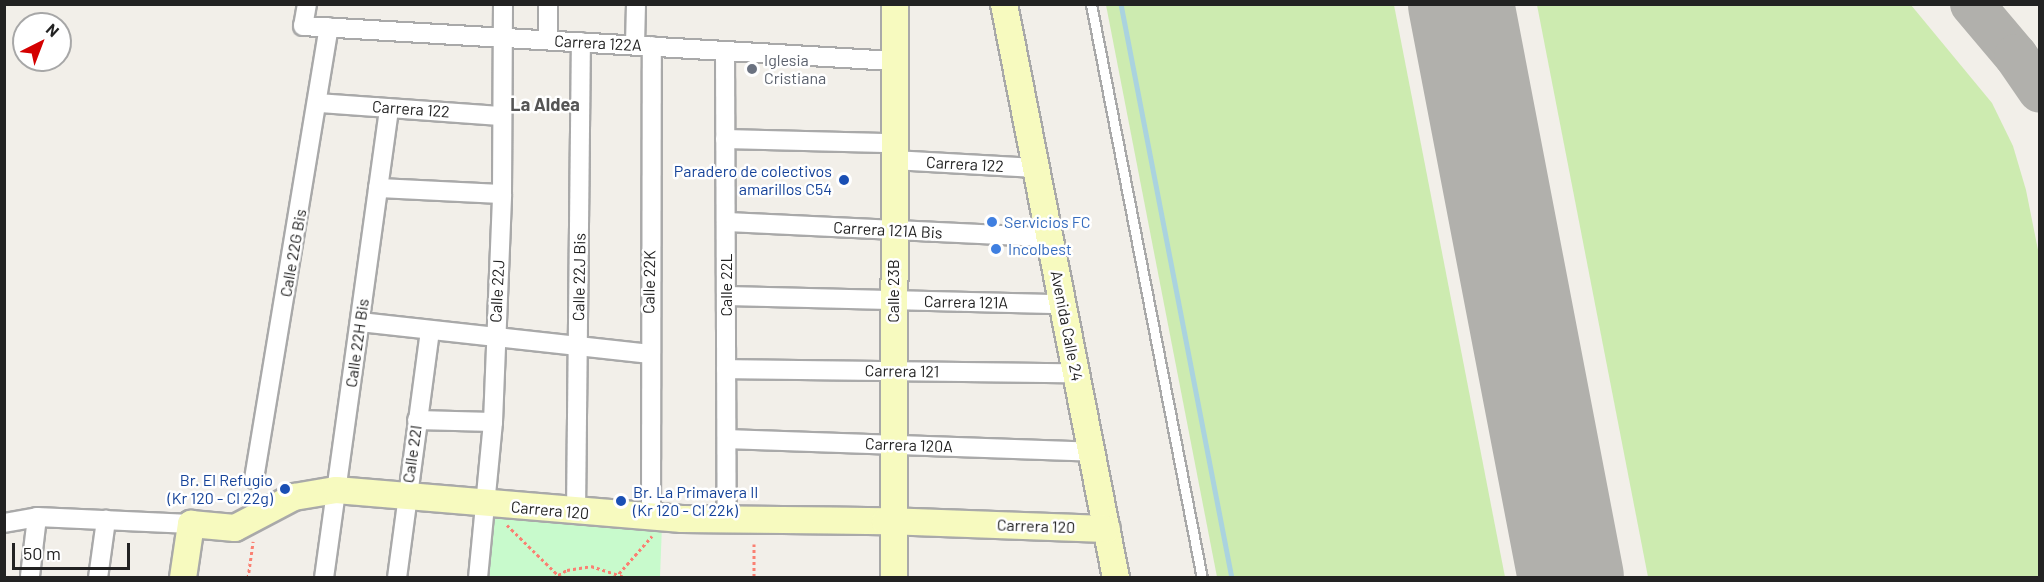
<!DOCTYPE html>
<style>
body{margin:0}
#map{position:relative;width:2044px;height:582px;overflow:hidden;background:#f2efe9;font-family:Barlow,sans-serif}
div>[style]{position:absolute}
.grass>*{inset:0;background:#cdebb0}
.park>*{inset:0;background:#c8facc}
.stream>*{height:4.5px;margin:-2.25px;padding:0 2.25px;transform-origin:2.25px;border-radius:2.25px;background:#aad3df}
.taxiway>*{height:44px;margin:-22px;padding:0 22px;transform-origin:22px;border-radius:22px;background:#b1b0ac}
.runway>*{height:106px;margin:-53px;padding:0 53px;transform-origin:53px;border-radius:53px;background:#b1b0ac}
.path>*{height:3px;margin-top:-1.5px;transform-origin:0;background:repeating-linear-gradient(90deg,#fa8072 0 3px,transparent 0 6px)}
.roads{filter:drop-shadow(2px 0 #a9a9a9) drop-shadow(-2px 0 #a9a9a9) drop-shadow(0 2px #a9a9a9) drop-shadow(0 -2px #a9a9a9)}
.lane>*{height:9px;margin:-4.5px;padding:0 4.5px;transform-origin:4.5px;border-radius:4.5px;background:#fff}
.street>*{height:18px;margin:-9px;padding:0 9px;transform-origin:9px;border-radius:9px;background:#fff}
.secondary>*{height:26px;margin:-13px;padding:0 13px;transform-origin:13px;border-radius:13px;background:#f7fabf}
.dots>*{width:16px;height:16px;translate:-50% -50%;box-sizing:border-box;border:3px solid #fff;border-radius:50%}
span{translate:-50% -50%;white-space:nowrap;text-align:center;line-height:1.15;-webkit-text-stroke:5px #fff;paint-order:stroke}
.street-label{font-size:16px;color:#222}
.worship-label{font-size:16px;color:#5b616d}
.left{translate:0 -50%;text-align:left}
.transit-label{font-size:16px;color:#164399}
.right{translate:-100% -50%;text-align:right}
.shop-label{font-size:16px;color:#366cbe}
.neighbourhood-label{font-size:18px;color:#555;font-weight:700}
.frame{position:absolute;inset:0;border:6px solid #222;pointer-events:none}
.north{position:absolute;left:12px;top:12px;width:60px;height:60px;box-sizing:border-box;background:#fff;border:2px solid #a7a7a7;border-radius:50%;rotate:42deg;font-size:16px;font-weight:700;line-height:24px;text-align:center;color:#222}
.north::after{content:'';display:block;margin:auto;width:21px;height:27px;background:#d40000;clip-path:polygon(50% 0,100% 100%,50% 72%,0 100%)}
.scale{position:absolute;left:12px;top:543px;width:118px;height:27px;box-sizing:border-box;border:3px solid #222;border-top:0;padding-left:8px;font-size:18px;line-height:21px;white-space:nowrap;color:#222;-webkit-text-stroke:4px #fff;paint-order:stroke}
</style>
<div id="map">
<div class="grass">
<div style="clip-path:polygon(1106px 5px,1394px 5px,1505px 577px,1217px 577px)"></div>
<div style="clip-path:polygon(1537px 5px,1911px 5px,1992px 103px,2013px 146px,2026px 190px,2040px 260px,2039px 577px,1648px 577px)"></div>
</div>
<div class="park">
<div style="clip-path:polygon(494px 517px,662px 525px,660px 577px,488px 578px)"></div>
</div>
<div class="stream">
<div style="left:1121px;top:4px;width:585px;rotate:79.06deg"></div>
</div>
<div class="taxiway">
<div style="left:1972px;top:4px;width:68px;rotate:49.8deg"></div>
<div style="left:2016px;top:56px;width:42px;rotate:55.6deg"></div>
</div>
<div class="runway">
<div style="left:1461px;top:4px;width:584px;rotate:79.15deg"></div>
</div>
<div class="path">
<div style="left:507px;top:525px;width:76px;rotate:44.5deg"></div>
<div style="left:754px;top:544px;width:34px;rotate:90deg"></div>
<div style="left:248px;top:578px;width:37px;rotate:-82deg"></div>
<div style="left:553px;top:578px;width:16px;rotate:-30deg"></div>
<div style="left:567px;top:570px;width:24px;rotate:-9deg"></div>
<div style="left:591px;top:566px;width:39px;rotate:18deg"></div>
<div style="left:615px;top:578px;width:56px;rotate:-48.6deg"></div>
</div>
<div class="roads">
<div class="lane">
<div style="left:1091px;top:4px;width:585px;rotate:79.06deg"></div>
</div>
<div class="street">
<div style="left:307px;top:4px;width:22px;rotate:100deg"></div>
<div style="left:303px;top:26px;width:592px;rotate:3.39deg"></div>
<div style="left:548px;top:40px;width:36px;rotate:-90deg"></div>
<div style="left:635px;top:45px;width:41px;rotate:-88.6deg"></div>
<div style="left:725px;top:51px;width:469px;rotate:89.8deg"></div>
<div style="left:319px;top:103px;width:183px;rotate:4.1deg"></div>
<div style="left:725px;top:139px;width:169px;rotate:1.4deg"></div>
<div style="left:893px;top:160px;width:143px;rotate:3.2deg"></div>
<div style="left:378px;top:188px;width:124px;rotate:2.8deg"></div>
<div style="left:726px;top:222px;width:324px;rotate:2.7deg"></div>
<div style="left:726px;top:296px;width:337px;rotate:1.4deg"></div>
<div style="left:360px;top:322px;width:290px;rotate:6.3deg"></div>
<div style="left:726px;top:369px;width:351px;rotate:0.7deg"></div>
<div style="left:417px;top:420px;width:76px;rotate:1.5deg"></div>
<div style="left:727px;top:439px;width:365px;rotate:2deg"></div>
<div style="left:254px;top:479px;width:458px;rotate:-80.6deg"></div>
<div style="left:576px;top:512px;width:470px;rotate:-89.4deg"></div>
<div style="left:651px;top:517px;width:471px;rotate:-89.9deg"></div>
<div style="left:4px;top:523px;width:34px;rotate:-10deg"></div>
<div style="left:37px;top:517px;width:154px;rotate:2.6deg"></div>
<div style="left:30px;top:576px;width:59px;rotate:-83.2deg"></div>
<div style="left:98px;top:578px;width:59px;rotate:-82.1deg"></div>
<div style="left:324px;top:578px;width:474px;rotate:-82.1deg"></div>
<div style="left:397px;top:578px;width:250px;rotate:-82.4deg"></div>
<div style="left:478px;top:578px;width:157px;rotate:-84.5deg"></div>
<div style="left:493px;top:422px;width:228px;rotate:-87.7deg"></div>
<div style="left:502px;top:194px;width:190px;rotate:-89.7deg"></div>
</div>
<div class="secondary">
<div style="left:1004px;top:4px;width:585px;rotate:78.96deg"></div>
<div style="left:183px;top:578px;width:55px;rotate:-81.6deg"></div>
<div style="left:191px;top:524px;width:44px;rotate:5.2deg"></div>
<div style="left:235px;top:528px;width:67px;rotate:-27.7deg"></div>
<div style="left:294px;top:497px;width:43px;rotate:-9.5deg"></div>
<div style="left:336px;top:490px;width:347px;rotate:4.8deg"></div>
<div style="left:682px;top:519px;width:203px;rotate:0.6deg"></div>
<div style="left:885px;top:521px;width:222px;rotate:2.1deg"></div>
<div style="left:894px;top:578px;width:574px;rotate:-89.9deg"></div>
</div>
</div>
<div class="dots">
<div style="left:752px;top:69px;background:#6b7280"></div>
<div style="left:844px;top:180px;background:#1a4fb4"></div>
<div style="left:992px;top:222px;background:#3f7fe0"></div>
<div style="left:996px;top:249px;background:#3f7fe0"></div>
<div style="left:285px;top:489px;background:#1a4fb4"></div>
<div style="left:621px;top:501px;background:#1a4fb4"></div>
</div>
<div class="street-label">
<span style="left:598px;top:43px;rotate:3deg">Carrera 122A</span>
<span style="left:411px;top:109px;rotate:4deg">Carrera 122</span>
<span style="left:965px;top:164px;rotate:3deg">Carrera 122</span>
<span style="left:888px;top:230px;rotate:3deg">Carrera 121A Bis</span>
<span style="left:293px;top:253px;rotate:-80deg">Calle 22G Bis</span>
<span style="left:579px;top:277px;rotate:-89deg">Calle 22J Bis</span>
<span style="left:649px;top:282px;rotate:-89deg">Calle 22K</span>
<span style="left:726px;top:285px;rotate:-90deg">Calle 22L</span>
<span style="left:497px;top:291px;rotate:-87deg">Calle 22J</span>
<span style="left:893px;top:291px;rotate:-90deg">Calle 23B</span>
<span style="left:966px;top:302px;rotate:1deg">Carrera 121A</span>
<span style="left:1067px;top:326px;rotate:79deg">Avenida Calle 24</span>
<span style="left:357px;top:343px;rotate:-82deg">Calle 22H Bis</span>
<span style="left:902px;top:371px;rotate:1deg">Carrera 121</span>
<span style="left:909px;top:445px;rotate:2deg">Carrera 120A</span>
<span style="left:412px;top:454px;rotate:-82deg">Calle 22I</span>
<span style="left:550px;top:510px;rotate:5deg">Carrera 120</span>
<span style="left:1036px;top:526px;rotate:2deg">Carrera 120</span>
</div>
<div class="worship-label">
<span class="left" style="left:764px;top:69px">Iglesia<br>Cristiana</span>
</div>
<div class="transit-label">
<span class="right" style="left:832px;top:180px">Paradero de colectivos<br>amarillos C54</span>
<span class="right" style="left:273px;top:489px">Br. El Refugio<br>(Kr 120 - Cl 22g)</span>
<span class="left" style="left:633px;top:501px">Br. La Primavera II<br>(Kr 120 - Cl 22k)</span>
</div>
<div class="shop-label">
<span class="left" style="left:1004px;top:222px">Servicios FC</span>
<span class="left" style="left:1008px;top:249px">Incolbest</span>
</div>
<div class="neighbourhood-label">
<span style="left:545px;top:104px">La Aldea</span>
</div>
<div class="frame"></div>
<div class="north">N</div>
<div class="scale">50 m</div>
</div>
